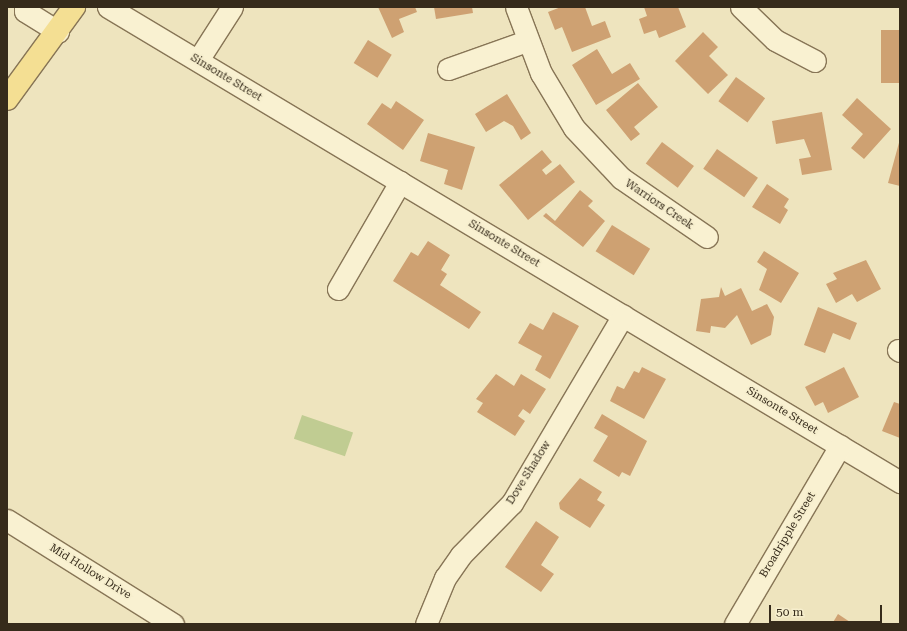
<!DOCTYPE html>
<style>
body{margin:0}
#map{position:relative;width:907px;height:631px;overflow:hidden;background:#eee4be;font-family:"Roboto Serif",serif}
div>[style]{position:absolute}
.green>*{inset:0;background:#c0cc92;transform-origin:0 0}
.building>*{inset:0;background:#cea172;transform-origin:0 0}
.roads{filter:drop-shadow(1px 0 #877556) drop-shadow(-1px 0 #877556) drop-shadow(0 1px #877556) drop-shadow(0 -1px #877556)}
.minor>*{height:21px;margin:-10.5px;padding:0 10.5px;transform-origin:10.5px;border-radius:10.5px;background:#f9f1d1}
.major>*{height:22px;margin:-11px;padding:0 11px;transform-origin:11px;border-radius:11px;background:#f4df93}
span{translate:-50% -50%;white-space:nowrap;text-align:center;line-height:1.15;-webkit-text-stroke:3.5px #f6eecd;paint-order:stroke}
.street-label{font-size:11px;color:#362b1b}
.frame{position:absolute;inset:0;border:8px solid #362b1b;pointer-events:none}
.scale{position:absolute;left:769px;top:605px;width:113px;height:18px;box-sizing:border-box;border:2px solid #362b1b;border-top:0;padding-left:5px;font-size:12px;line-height:14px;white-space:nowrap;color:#362b1b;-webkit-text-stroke:3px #f6eecd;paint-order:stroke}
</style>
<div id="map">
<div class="green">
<div style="left:302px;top:415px;width:54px;height:25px;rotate:19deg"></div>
</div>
<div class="building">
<div style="clip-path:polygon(378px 7px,415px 7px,417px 12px,399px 19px,404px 32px,392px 38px)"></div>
<div style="clip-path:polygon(434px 7px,472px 7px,473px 13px,436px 19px)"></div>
<div style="clip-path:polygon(561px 7px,585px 7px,592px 26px,605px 21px,611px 37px,572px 52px,562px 27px,555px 30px,548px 12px)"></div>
<div style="clip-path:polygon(644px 7px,678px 7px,686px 27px,659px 38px,656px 30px,644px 34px,639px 19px,647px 16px)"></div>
<div style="left:881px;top:30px;width:18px;height:53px"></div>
<div style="clip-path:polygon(703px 32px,718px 47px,709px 56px,728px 75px,708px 94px,675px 61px)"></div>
<div style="left:368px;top:40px;width:28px;height:27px;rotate:32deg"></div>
<div style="clip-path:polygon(597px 49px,612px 74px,630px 63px,640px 79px,596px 105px,572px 65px)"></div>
<div style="left:736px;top:77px;width:36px;height:30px;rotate:36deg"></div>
<div style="clip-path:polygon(638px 83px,658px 107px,634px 127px,640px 134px,631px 141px,606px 110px)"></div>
<div style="clip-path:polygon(507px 94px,531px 133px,521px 140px,513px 126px,504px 121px,486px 132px,475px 114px)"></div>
<div style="clip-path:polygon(857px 98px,891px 129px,864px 159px,851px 148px,863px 134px,842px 115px)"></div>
<div style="clip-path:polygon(396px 101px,424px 120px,403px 150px,367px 124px,382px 103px,391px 109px)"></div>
<div style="clip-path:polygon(822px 112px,832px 170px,802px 175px,799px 159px,811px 157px,804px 139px,776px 144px,772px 121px)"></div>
<div style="clip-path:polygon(428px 133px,475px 147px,462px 190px,444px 184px,448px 170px,420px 161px)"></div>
<div style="clip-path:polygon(900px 139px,900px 186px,888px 183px)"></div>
<div style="left:662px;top:142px;width:40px;height:27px;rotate:37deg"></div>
<div style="left:717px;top:149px;width:50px;height:24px;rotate:35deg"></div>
<div style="clip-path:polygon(542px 150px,552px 162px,542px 170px,546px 175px,560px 164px,575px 182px,528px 220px,499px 185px)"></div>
<div style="clip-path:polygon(767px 184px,789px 199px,784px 207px,788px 210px,780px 224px,752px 207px)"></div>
<div style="clip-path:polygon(580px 190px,593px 201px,588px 206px,605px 221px,583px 247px,543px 216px,546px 213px,555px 221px)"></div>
<div style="left:612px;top:225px;width:45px;height:31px;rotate:32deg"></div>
<div style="clip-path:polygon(428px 241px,450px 255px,441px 270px,447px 274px,440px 285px,481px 312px,469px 329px,393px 281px,411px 252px,418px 256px)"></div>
<div style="clip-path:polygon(764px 251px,799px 273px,781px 303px,759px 290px,767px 269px,757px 262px)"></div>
<div style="clip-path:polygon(866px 260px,881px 289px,857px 302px,852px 294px,836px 303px,826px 284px,837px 279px,833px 273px)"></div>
<div style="clip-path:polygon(721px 287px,725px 296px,741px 288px,752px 311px,767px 304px,774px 317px,771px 335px,751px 345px,737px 315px,725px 328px,711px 326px,710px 333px,696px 331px,701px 299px,719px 297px)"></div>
<div style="clip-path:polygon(818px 307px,857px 323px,850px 340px,833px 333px,825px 353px,804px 345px)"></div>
<div style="clip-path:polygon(553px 312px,579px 326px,550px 379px,535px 370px,542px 356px,518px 343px,530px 323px,543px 330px)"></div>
<div style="clip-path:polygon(642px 367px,666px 379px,644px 419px,610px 401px,617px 386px,624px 389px,634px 371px,639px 373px)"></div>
<div style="clip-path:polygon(844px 367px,859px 397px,828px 413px,823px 402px,815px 406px,805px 387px)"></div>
<div style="clip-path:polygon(496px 374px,514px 386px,521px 374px,546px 389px,530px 414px,523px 409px,518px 416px,525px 421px,515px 436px,477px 412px,483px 403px,476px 399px)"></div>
<div style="clip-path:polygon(894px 402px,900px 404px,900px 438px,882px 431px)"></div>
<div style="clip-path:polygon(602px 414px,647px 441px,630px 476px,622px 472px,619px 477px,593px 461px,608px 436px,594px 428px)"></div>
<div style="clip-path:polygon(580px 478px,602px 492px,597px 500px,605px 505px,590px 528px,560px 509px,559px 503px)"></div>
<div style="clip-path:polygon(536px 521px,559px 537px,541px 565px,554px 574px,541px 592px,505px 567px)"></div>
<div style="clip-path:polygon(838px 614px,853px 624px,832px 624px)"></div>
</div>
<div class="roads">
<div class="minor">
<div style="left:25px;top:7px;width:4px;rotate:90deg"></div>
<div style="left:25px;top:11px;width:39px;rotate:32deg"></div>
<div style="left:108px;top:7px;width:924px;rotate:30.95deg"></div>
<div style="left:516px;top:7px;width:71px;rotate:69.3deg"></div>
<div style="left:541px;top:73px;width:64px;rotate:59deg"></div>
<div style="left:574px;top:128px;width:69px;rotate:46.8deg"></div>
<div style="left:621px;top:178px;width:104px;rotate:34.5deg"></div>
<div style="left:741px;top:7px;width:47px;rotate:44.1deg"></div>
<div style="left:775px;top:40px;width:45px;rotate:27.7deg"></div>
<div style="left:198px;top:60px;width:63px;rotate:-57.3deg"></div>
<div style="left:448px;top:69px;width:83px;rotate:-19.7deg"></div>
<div style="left:338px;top:289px;width:124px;rotate:-59.9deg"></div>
<div style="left:898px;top:350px;width:2px;rotate:27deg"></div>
<div style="left:7px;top:520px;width:196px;rotate:32.1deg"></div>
<div style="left:426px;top:624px;width:50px;rotate:-67.6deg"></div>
<div style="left:445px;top:578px;width:28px;rotate:-55deg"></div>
<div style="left:461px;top:555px;width:73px;rotate:-45.6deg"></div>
<div style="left:512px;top:503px;width:218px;rotate:-59.4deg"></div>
<div style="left:735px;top:624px;width:207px;rotate:-59.5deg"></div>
</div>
<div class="major">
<div style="left:7px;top:99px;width:114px;rotate:-53.9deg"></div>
</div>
</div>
<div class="street-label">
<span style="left:226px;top:78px;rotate:31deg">Sinsonte Street</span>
<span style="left:659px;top:205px;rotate:34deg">Warriors Creek</span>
<span style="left:504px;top:244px;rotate:31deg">Sinsonte Street</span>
<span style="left:782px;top:411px;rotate:31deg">Sinsonte Street</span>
<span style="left:529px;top:473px;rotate:-58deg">Dove Shadow</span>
<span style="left:788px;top:535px;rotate:-59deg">Broadripple Street</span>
<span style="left:90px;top:572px;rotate:32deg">Mid Hollow Drive</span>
</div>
<div class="frame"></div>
<div class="scale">50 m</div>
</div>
